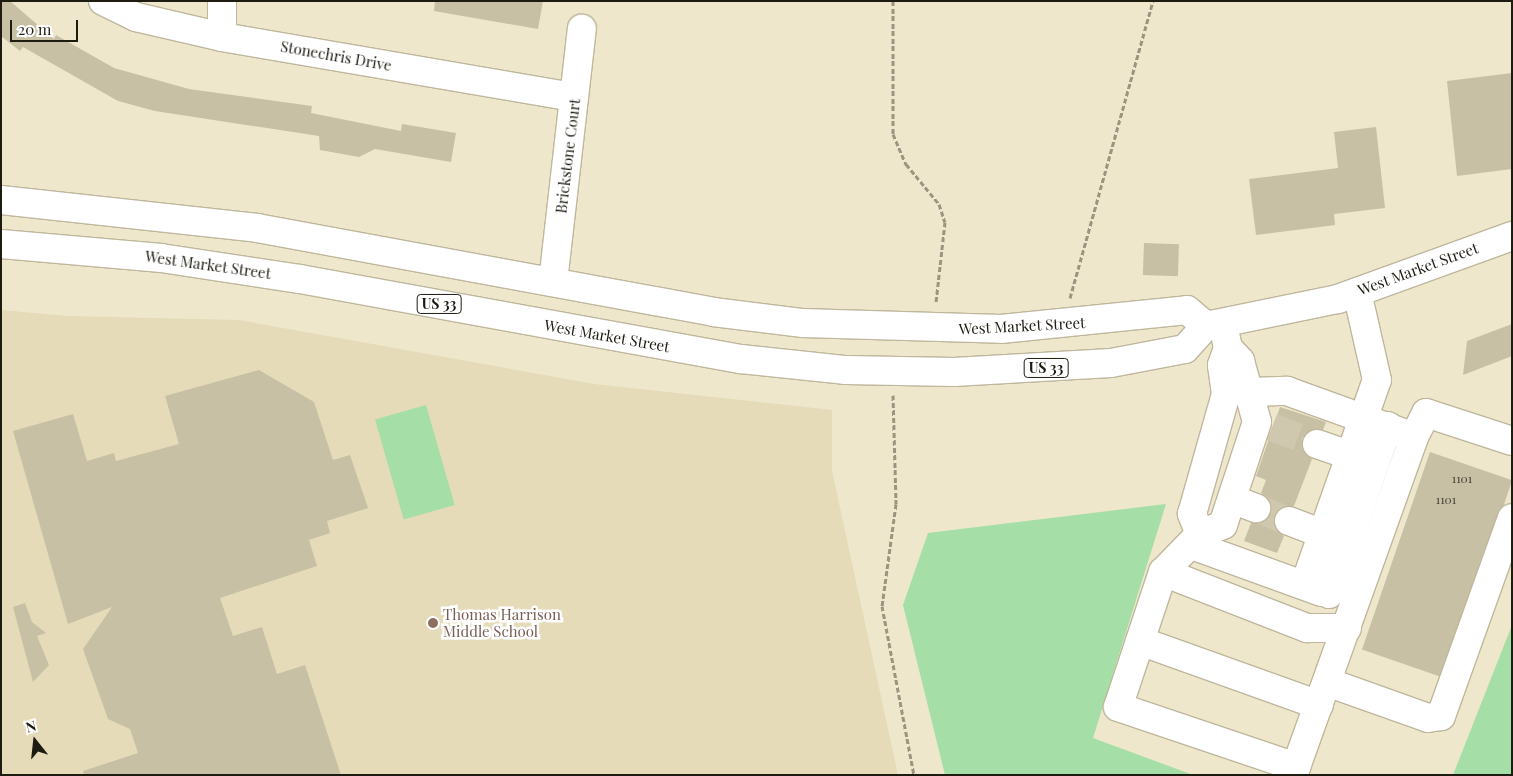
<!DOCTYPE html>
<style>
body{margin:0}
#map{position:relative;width:1513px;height:776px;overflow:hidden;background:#eee7cb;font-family:"Playfair Display",serif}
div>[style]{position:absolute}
.built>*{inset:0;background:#e5dbb8}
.green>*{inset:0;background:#a5dea6;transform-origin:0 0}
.building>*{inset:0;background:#c7c0a5;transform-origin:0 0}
.minor-tunnel>*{height:28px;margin-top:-14px;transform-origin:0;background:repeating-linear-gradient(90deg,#cfc8af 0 28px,transparent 0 42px)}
.path>*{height:3px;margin-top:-1.5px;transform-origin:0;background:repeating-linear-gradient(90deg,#9a9580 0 5px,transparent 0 7.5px)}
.roads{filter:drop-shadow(1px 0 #bfb79d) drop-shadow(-1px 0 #bfb79d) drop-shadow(0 1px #bfb79d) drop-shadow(0 -1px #bfb79d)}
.minor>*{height:28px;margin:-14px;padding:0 14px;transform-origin:14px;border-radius:14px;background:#fff}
.major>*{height:28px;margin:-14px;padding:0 14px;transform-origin:14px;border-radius:14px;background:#fff}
.dots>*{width:14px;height:14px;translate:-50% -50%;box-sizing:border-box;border:2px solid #fff;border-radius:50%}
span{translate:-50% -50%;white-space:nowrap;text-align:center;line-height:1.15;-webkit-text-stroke:5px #fff;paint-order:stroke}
.number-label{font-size:12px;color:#484436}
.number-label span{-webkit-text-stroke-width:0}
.shield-label span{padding:1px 4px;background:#fff;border:1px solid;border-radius:4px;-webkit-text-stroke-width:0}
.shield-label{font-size:14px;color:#1e1b11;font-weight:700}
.street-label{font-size:15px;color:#1e1b11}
.education-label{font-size:15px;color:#785e54}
.left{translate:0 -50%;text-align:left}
.frame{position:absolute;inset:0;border:2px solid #1e1b11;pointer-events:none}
.north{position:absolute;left:10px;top:716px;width:50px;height:50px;-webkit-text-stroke:4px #fff;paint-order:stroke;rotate:344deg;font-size:14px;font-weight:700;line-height:20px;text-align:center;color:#1e1b11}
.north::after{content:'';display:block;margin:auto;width:18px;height:22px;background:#1e1b11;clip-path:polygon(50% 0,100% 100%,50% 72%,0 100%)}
.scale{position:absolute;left:10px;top:20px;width:68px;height:22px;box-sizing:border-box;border:2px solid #1e1b11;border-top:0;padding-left:6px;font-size:15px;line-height:18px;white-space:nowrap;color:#1e1b11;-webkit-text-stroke:4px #fff;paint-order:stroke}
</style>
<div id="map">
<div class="built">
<div style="clip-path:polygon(1px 310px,68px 316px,239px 320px,594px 384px,832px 410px,832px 471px,898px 775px,1px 775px)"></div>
</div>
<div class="green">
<div style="left:426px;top:405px;width:104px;height:53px;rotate:74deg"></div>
<div style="clip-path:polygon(1166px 504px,1093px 738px,1193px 775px,945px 775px,903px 605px,928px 533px)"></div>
<div style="clip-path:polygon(1512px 625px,1512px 775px,1453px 775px)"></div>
</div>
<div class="building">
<div style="clip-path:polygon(1px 1px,10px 1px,54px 39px,56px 35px,114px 68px,189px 89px,312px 106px,311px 113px,401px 131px,402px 124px,456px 133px,451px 162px,375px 149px,359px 157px,320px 150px,319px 136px,155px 111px,118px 101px,23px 47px,20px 51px,1px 36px)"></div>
<div style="clip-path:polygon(435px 1px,543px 1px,538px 29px,434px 11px)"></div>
<div style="clip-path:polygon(1512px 73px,1512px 169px,1457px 176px,1447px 81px)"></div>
<div style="clip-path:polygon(1376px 127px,1385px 208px,1334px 214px,1335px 225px,1256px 235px,1249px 179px,1338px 168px,1334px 132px)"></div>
<div style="left:1144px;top:243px;width:35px;height:32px;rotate:2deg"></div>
<div style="clip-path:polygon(1512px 324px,1512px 356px,1463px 375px,1467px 341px)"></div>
<div style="clip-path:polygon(259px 370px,314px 402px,333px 460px,350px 455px,368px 508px,327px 521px,330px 533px,309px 540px,317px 566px,220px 598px,233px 636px,262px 627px,277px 674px,305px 665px,341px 775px,84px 775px,83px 771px,138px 753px,130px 729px,108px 719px,83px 649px,112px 607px,68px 624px,13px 431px,73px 414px,87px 461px,114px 453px,116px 461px,179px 444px,165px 396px)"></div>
<div style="clip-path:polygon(1280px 407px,1326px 422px,1323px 430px,1314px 429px,1302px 438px,1302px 447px,1312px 459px,1294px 506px,1280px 509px,1274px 516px,1277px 530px,1284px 536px,1277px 553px,1244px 541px,1251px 523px,1266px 520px,1271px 513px,1268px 498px,1261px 493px,1266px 480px,1256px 476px)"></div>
<div style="left:1430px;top:452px;width:87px;height:209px;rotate:19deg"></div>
<div style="clip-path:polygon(25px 603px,32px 622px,46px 633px,37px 636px,49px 665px,33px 682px,13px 607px)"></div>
</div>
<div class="minor-tunnel">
<div style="left:1272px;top:427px;width:48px;rotate:20.7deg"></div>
<div style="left:1256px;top:508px;width:35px;rotate:22deg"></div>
</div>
<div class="path">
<div style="left:893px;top:1px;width:133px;rotate:90deg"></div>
<div style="left:893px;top:134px;width:33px;rotate:67deg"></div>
<div style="left:906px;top:164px;width:52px;rotate:50.5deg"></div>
<div style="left:939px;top:204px;width:19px;rotate:72deg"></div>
<div style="left:945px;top:222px;width:81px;rotate:96.4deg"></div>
<div style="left:1070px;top:298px;width:308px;rotate:-74.4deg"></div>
<div style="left:893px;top:395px;width:109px;rotate:88.4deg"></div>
<div style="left:896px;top:504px;width:103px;rotate:97.8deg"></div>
<div style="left:882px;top:606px;width:172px;rotate:79.3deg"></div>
</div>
<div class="roads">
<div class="minor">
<div style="left:103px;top:1px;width:37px;rotate:26deg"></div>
<div style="left:136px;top:17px;width:88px;rotate:13.1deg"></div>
<div style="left:222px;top:37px;width:357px;rotate:9.7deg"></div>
<div style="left:222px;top:37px;width:36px;rotate:-90deg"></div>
<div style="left:553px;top:282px;width:255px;rotate:-83.5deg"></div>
<div style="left:1228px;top:348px;width:18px;rotate:47deg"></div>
<div style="left:1240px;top:361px;width:63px;rotate:74.4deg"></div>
<div style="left:1257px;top:422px;width:108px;rotate:108.3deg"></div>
<div style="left:1223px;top:525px;width:25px;rotate:159deg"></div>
<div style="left:1200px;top:534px;width:53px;rotate:134.2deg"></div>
<div style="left:1163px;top:572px;width:142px;rotate:108.4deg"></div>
<div style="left:1118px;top:707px;width:188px;rotate:18.6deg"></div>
<div style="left:1296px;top:767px;width:350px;rotate:-70.3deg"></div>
<div style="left:1251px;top:392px;width:36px;rotate:-2deg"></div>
<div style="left:1287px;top:391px;width:135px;rotate:19.9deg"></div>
<div style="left:1414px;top:437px;width:27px;rotate:-63deg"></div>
<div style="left:1426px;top:413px;width:90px;rotate:18deg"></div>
<div style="left:1317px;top:444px;width:36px;rotate:19deg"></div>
<div style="left:1232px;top:499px;width:26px;rotate:21deg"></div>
<div style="left:1289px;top:521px;width:36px;rotate:21deg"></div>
<div style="left:1200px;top:534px;width:22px;rotate:-112deg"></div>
<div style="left:1192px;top:514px;width:125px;rotate:-74.2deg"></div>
<div style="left:1226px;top:394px;width:29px;rotate:-98deg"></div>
<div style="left:1222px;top:365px;width:18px;rotate:-71deg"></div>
<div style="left:1228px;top:348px;width:14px;rotate:-102deg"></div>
<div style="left:1192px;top:545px;width:138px;rotate:19.9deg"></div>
<div style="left:1163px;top:572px;width:155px;rotate:21.3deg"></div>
<div style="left:1307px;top:628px;width:40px"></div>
<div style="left:1305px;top:584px;width:216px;rotate:-70.6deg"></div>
<div style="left:1377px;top:380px;width:90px;rotate:-102.8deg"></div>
<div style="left:1329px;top:594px;width:178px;rotate:-70.6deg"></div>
<div style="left:1140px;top:641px;width:190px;rotate:19.7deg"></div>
<div style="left:1327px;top:682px;width:107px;rotate:19.6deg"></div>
<div style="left:1428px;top:718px;width:13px;rotate:-9deg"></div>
<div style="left:1441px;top:716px;width:210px;rotate:-70.3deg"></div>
</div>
<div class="major">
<div style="left:1px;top:200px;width:258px;rotate:6.2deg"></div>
<div style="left:257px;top:228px;width:464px;rotate:10.4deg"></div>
<div style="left:713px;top:312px;width:91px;rotate:7deg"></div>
<div style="left:803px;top:323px;width:198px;rotate:1.7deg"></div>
<div style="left:1001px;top:329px;width:187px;rotate:-5.8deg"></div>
<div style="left:1187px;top:310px;width:25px;rotate:40deg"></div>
<div style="left:1px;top:244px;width:161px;rotate:5deg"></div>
<div style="left:161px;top:258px;width:141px;rotate:8.6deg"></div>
<div style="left:300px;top:279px;width:448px;rotate:10.3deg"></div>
<div style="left:741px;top:359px;width:106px;rotate:6deg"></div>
<div style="left:846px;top:370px;width:108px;rotate:1.1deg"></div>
<div style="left:954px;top:372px;width:157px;rotate:-3.3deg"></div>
<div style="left:1111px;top:363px;width:75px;rotate:-10.7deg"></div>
<div style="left:1185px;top:349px;width:31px;rotate:-48deg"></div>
<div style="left:1206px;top:326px;width:135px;rotate:-11.6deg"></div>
<div style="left:1338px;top:299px;width:185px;rotate:-19.9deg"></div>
</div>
</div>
<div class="dots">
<div style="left:433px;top:623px;background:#8d6e63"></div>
</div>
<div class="number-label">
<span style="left:1462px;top:479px">1101</span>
<span style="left:1446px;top:500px">1101</span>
</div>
<div class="shield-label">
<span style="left:439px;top:304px">US 33</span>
<span style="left:1046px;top:368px">US 33</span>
</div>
<div class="street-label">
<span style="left:336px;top:56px;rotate:10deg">Stonechris Drive</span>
<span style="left:568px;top:156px;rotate:-83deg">Brickstone Court</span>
<span style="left:208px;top:265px;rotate:8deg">West Market Street</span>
<span style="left:1418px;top:269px;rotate:-20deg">West Market Street</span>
<span style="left:1022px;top:326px;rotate:-3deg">West Market Street</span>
<span style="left:607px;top:336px;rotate:10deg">West Market Street</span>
</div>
<div class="education-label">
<span class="left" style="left:443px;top:623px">Thomas Harrison<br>Middle School</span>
</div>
<div class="frame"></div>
<div class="north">N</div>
<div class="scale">20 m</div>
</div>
